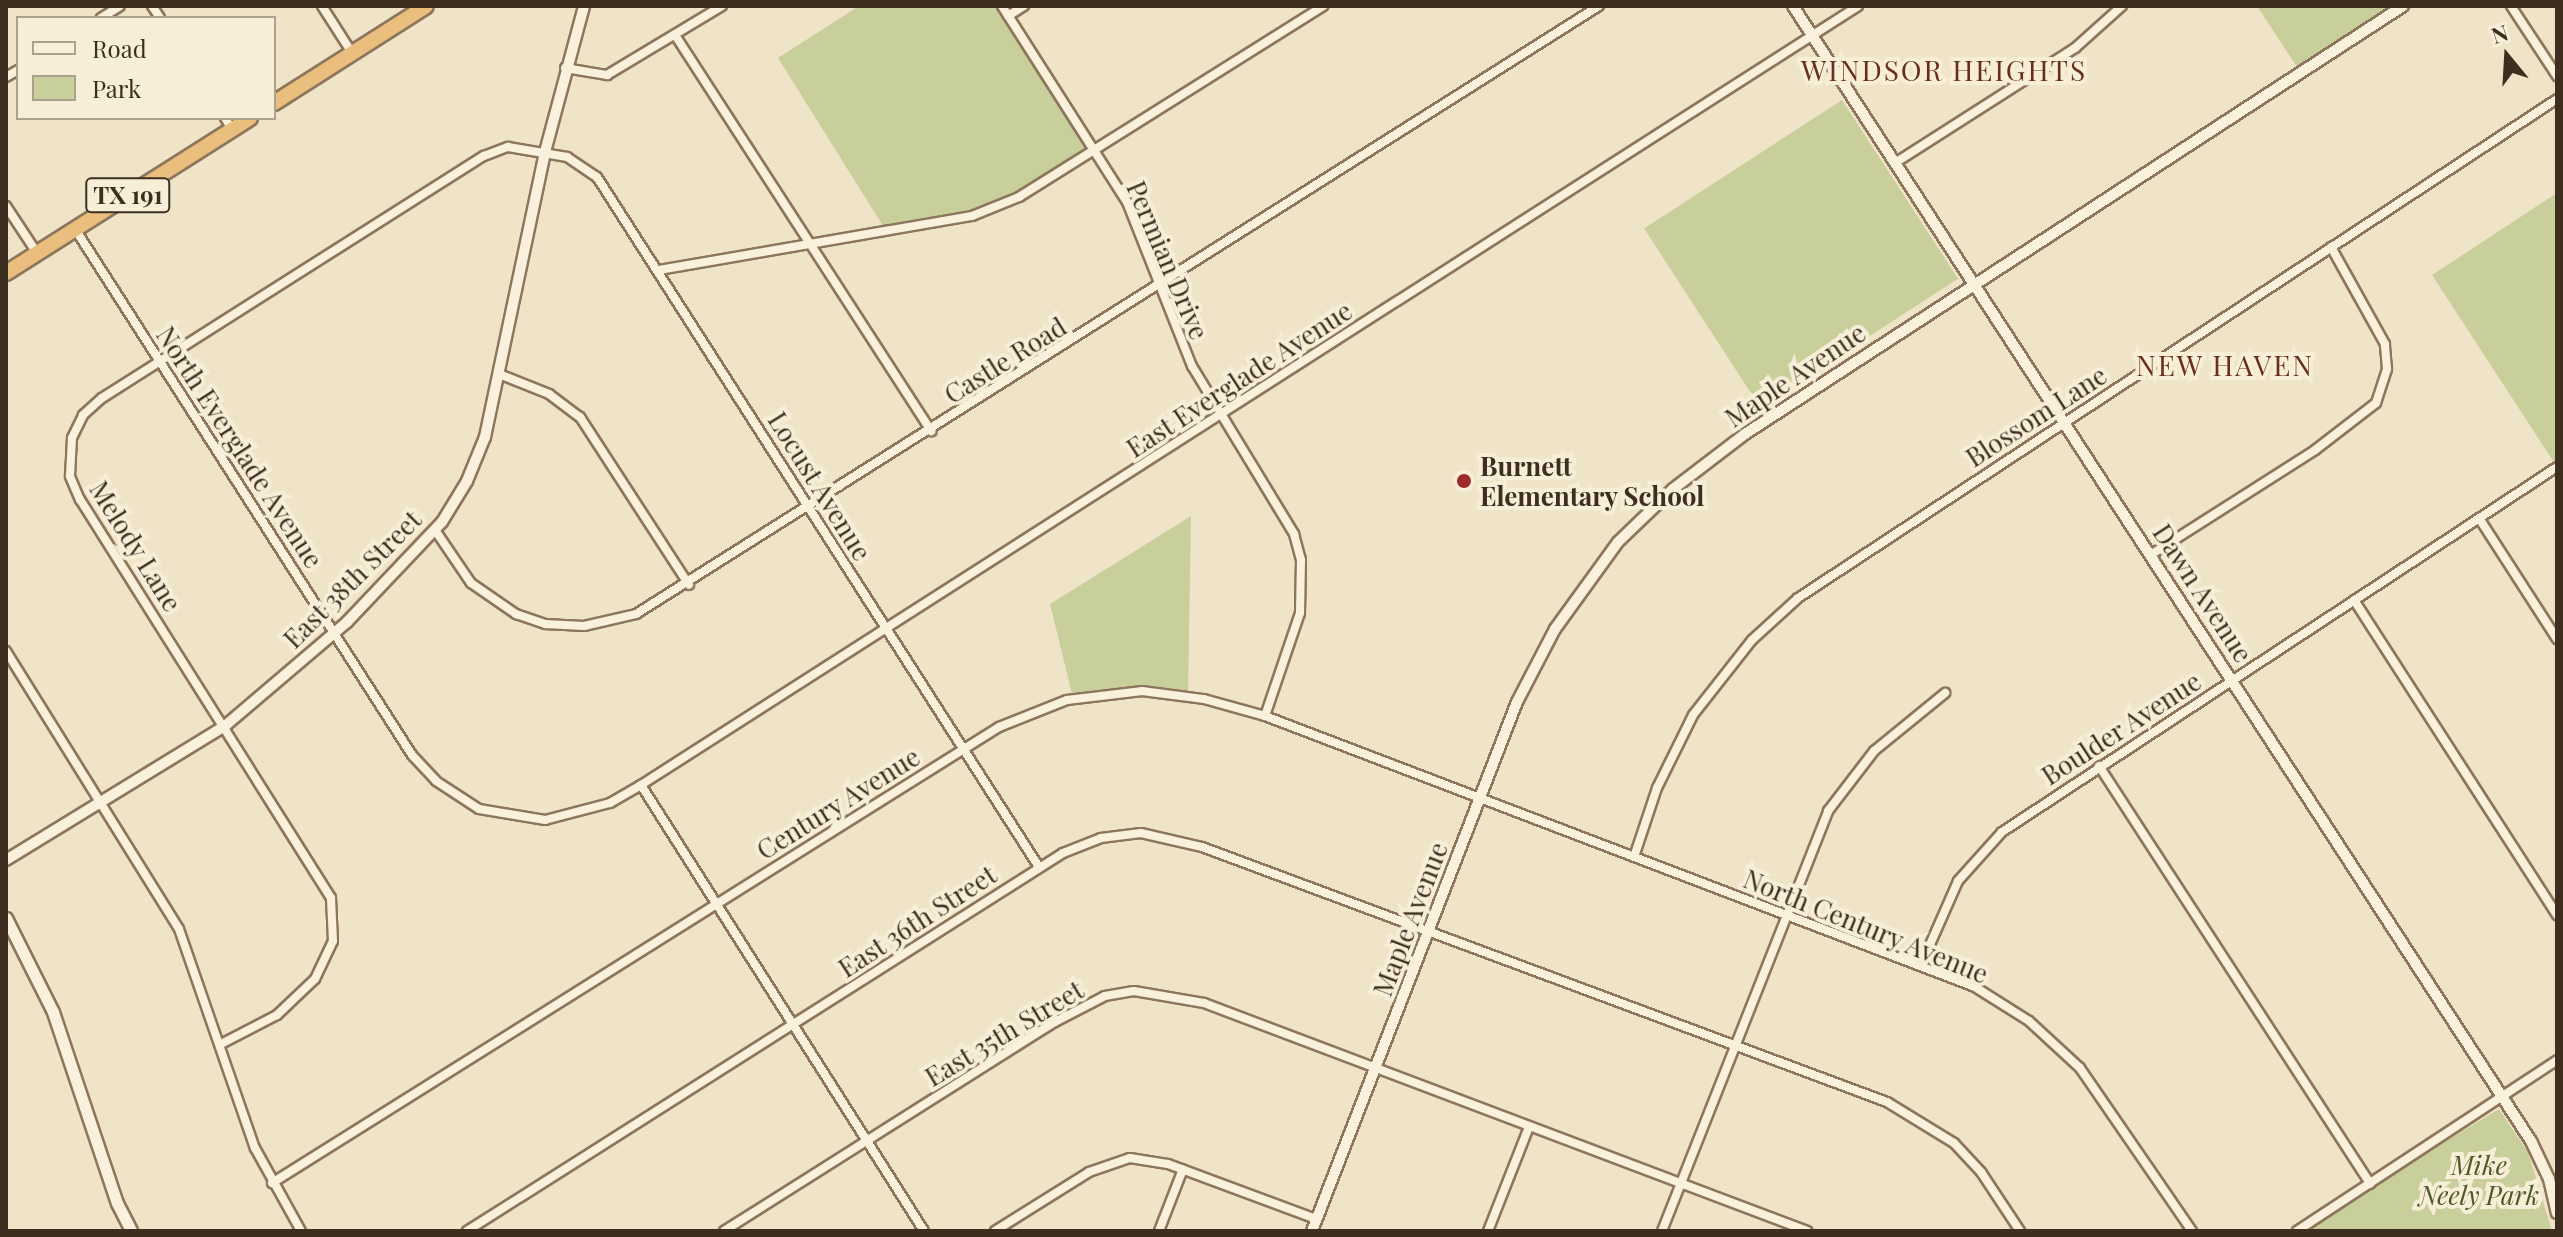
<!DOCTYPE html>
<style>
body{margin:0}
#map{position:relative;width:2563px;height:1237px;overflow:hidden;background:#f0e4c8;font-family:"Playfair Display",serif}
div>[style]{position:absolute}
.green>*{inset:0;background:#c9cf9b;transform-origin:0 0}
.roads{filter:drop-shadow(2px 0 #8d765c) drop-shadow(-2px 0 #8d765c) drop-shadow(0 2px #8d765c) drop-shadow(0 -2px #8d765c)}
.minor>*{height:8px;margin:-4px;padding:0 4px;transform-origin:4px;border-radius:4px;background:#faf1dc}
.tertiary>*{height:10px;margin:-5px;padding:0 5px;transform-origin:5px;border-radius:5px;background:#faf1dc}
.secondary>*{height:11px;margin:-5.5px;padding:0 5.5px;transform-origin:5.5px;border-radius:5.5px;background:#faf1dc}
.trunk>*{height:14px;margin:-7px;padding:0 7px;transform-origin:7px;border-radius:7px;background:#eabe7c}
.dots>*{width:22px;height:22px;translate:-50% -50%;box-sizing:border-box;border:4px solid #f7eed8;border-radius:50%}
span{translate:-50% -50%;white-space:nowrap;text-align:center;line-height:1.15;-webkit-text-stroke:8px #f7eed8;paint-order:stroke}
.shield-label span{padding:2px 6px;background:#f7eed8;border:2px solid;border-radius:6px;-webkit-text-stroke-width:0}
.shield-label{font-size:24px;color:#3d2e20;font-weight:700}
.street-label{font-size:26px;color:#3d2e20}
.poi-label{font-size:26px;color:#3d2e20;font-weight:700}
.left{translate:0 -50%;text-align:left}
.park-label{font-size:26px;color:#4d5a26;font-style:italic}
.neighbourhood-label{font-size:28px;color:#6b2e1e;letter-spacing:2px}
.frame{position:absolute;inset:0;border:8px solid #3d2e20;pointer-events:none}
.legend{position:absolute;left:16px;top:16px;width:260px;height:104px;box-sizing:border-box;background:#f7eed8;border:2px solid #ada18e;margin:0;padding:10px 14px;list-style:none;font-size:24px;color:#3d2e20}
.legend li{display:flex;align-items:center;gap:16px;height:40px}
.legend b{width:40px;border:2px solid #ada18e}
.north{position:absolute;left:2467px;top:16px;width:80px;height:80px;-webkit-text-stroke:6px #f7eed8;paint-order:stroke;rotate:342deg;font-size:22px;font-weight:700;line-height:32px;text-align:center;color:#3d2e20}
.north::after{content:'';display:block;margin:auto;width:28px;height:36px;background:#3d2e20;clip-path:polygon(50% 0,100% 100%,50% 72%,0 100%)}
</style>
<div id="map">
<div class="green">
<div style="clip-path:polygon(859px 6px,1002px 6px,1094px 151px,1019px 197px,972px 216px,888px 234px,778px 58px)"></div>
<div style="clip-path:polygon(2257px 6px,2404px 6px,2301px 73px)"></div>
<div style="left:1842px;top:100px;width:213px;height:236px;rotate:57deg"></div>
<div style="clip-path:polygon(2557px 193px,2557px 467px,2432px 275px)"></div>
<div style="clip-path:polygon(1191px 516px,1188px 695px,1073px 698px,1050px 604px)"></div>
<div style="clip-path:polygon(2499px 1109px,2528px 1152px,2552px 1231px,2298px 1231px)"></div>
</div>
<div class="roads">
<div class="minor">
<div style="left:152px;top:6px;width:14px;rotate:56deg"></div>
<div style="left:322px;top:6px;width:56px;rotate:57.4deg"></div>
<div style="left:1002px;top:6px;width:232px;rotate:57.5deg"></div>
<div style="left:1127px;top:202px;width:176px;rotate:68.4deg"></div>
<div style="left:1192px;top:366px;width:197px;rotate:58.7deg"></div>
<div style="left:1294px;top:534px;width:27px;rotate:75deg"></div>
<div style="left:1301px;top:560px;width:53px;rotate:91.1deg"></div>
<div style="left:1300px;top:613px;width:109px;rotate:108.8deg"></div>
<div style="left:2511px;top:6px;width:84px;rotate:56.7deg"></div>
<div style="left:1008px;top:16px;width:19px;rotate:-32deg"></div>
<div style="left:101px;top:18px;width:22px;rotate:-32deg"></div>
<div style="left:675px;top:35px;width:472px;rotate:57.1deg"></div>
<div style="left:565px;top:68px;width:43px;rotate:9.5deg"></div>
<div style="left:607px;top:75px;width:134px;rotate:-31deg"></div>
<div style="left:6px;top:77px;width:14px;rotate:-30deg"></div>
<div style="left:225px;top:118px;width:13px;rotate:58deg"></div>
<div style="left:1895px;top:163px;width:214px;rotate:-32.6deg"></div>
<div style="left:2075px;top:48px;width:63px;rotate:-41.8deg"></div>
<div style="left:6px;top:206px;width:56px;rotate:56.6deg"></div>
<div style="left:75px;top:229px;width:625px;rotate:57.35deg"></div>
<div style="left:412px;top:755px;width:35px;rotate:47deg"></div>
<div style="left:436px;top:781px;width:51px;rotate:33.1deg"></div>
<div style="left:479px;top:809px;width:67px;rotate:9.5deg"></div>
<div style="left:545px;top:820px;width:67px;rotate:-14.7deg"></div>
<div style="left:610px;top:803px;width:36px;rotate:-30deg"></div>
<div style="left:641px;top:785px;width:1445px;rotate:-32.62deg"></div>
<div style="left:659px;top:270px;width:318px;rotate:-9.8deg"></div>
<div style="left:972px;top:216px;width:51px;rotate:-22deg"></div>
<div style="left:1019px;top:197px;width:359px;rotate:-32.1deg"></div>
<div style="left:499px;top:374px;width:54px;rotate:21.8deg"></div>
<div style="left:549px;top:394px;width:39px;rotate:37deg"></div>
<div style="left:580px;top:417px;width:200px;rotate:57deg"></div>
<div style="left:2479px;top:518px;width:144px;rotate:57.2deg"></div>
<div style="left:435px;top:530px;width:64px;rotate:55.8deg"></div>
<div style="left:471px;top:583px;width:55px;rotate:34.6deg"></div>
<div style="left:516px;top:614px;width:31px;rotate:19deg"></div>
<div style="left:545px;top:624px;width:39px;rotate:3deg"></div>
<div style="left:584px;top:626px;width:53px;rotate:-13deg"></div>
<div style="left:636px;top:614px;width:1139px;rotate:-32.27deg"></div>
<div style="left:2152px;top:554px;width:193px;rotate:-32.5deg"></div>
<div style="left:2315px;top:450px;width:77px;rotate:-37.6deg"></div>
<div style="left:2376px;top:403px;width:36px;rotate:-72deg"></div>
<div style="left:2387px;top:369px;width:25px;rotate:-95deg"></div>
<div style="left:2385px;top:344px;width:111px;rotate:-119.1deg"></div>
<div style="left:2354px;top:600px;width:375px;rotate:57.2deg"></div>
<div style="left:6px;top:651px;width:327px;rotate:58.1deg"></div>
<div style="left:179px;top:929px;width:232px;rotate:70.9deg"></div>
<div style="left:255px;top:1148px;width:95px;rotate:61deg"></div>
<div style="left:2099px;top:766px;width:498px;rotate:57deg"></div>
<div style="left:641px;top:785px;width:528px;rotate:57.6deg"></div>
<div style="left:1634px;top:857px;width:73px;rotate:-71.6deg"></div>
<div style="left:1657px;top:788px;width:81px;rotate:-63.7deg"></div>
<div style="left:1693px;top:715px;width:95px;rotate:-51.8deg"></div>
<div style="left:1752px;top:640px;width:62px;rotate:-42.4deg"></div>
<div style="left:1798px;top:598px;width:908px;rotate:-33.32deg"></div>
<div style="left:1921px;top:965px;width:92px;rotate:-66.2deg"></div>
<div style="left:1958px;top:881px;width:66px;rotate:-48.1deg"></div>
<div style="left:2002px;top:832px;width:664px;rotate:-33.33deg"></div>
<div style="left:221px;top:1044px;width:63px;rotate:-27.4deg"></div>
<div style="left:277px;top:1015px;width:52px;rotate:-43.5deg"></div>
<div style="left:315px;top:979px;width:42px;rotate:-64.7deg"></div>
<div style="left:333px;top:941px;width:43px;rotate:-92.7deg"></div>
<div style="left:331px;top:898px;width:471px;rotate:-122.2deg"></div>
<div style="left:80px;top:500px;width:26px;rotate:-113deg"></div>
<div style="left:70px;top:476px;width:38px;rotate:-87deg"></div>
<div style="left:72px;top:438px;width:25px;rotate:-64deg"></div>
<div style="left:83px;top:415px;width:25px;rotate:-42deg"></div>
<div style="left:102px;top:398px;width:452px;rotate:-32.4deg"></div>
<div style="left:484px;top:156px;width:26px;rotate:-21deg"></div>
<div style="left:508px;top:147px;width:60px;rotate:9.6deg"></div>
<div style="left:567px;top:157px;width:36px;rotate:34deg"></div>
<div style="left:597px;top:177px;width:819px;rotate:57.36deg"></div>
<div style="left:272px;top:1183px;width:858px;rotate:-32.1deg"></div>
<div style="left:999px;top:727px;width:73px;rotate:-21.7deg"></div>
<div style="left:1067px;top:700px;width:76px;rotate:-6.8deg"></div>
<div style="left:1142px;top:691px;width:63px;rotate:7.4deg"></div>
<div style="left:1204px;top:699px;width:63px;rotate:15.6deg"></div>
<div style="left:1265px;top:716px;width:760px;rotate:20.89deg"></div>
<div style="left:1975px;top:987px;width:64px;rotate:32.2deg"></div>
<div style="left:2029px;top:1021px;width:69px;rotate:42.7deg"></div>
<div style="left:2080px;top:1068px;width:198px;rotate:55.5deg"></div>
<div style="left:467px;top:1231px;width:706px;rotate:-32.38deg"></div>
<div style="left:1063px;top:853px;width:41px;rotate:-21.5deg"></div>
<div style="left:1101px;top:838px;width:40px;rotate:-7.1deg"></div>
<div style="left:1141px;top:833px;width:63px;rotate:12.9deg"></div>
<div style="left:1202px;top:847px;width:731px;rotate:20.42deg"></div>
<div style="left:1887px;top:1102px;width:79px;rotate:31.5deg"></div>
<div style="left:1954px;top:1143px;width:40px;rotate:47deg"></div>
<div style="left:1981px;top:1172px;width:71px;rotate:56.5deg"></div>
<div style="left:724px;top:1231px;width:391px;rotate:-32.3deg"></div>
<div style="left:1055px;top:1022px;width:56px;rotate:-27.5deg"></div>
<div style="left:1105px;top:996px;width:29px;rotate:-10deg"></div>
<div style="left:1134px;top:991px;width:71px;rotate:9.7deg"></div>
<div style="left:1204px;top:1003px;width:645px;rotate:20.71deg"></div>
<div style="left:995px;top:1231px;width:111px;rotate:-32.1deg"></div>
<div style="left:1089px;top:1172px;width:43px;rotate:-18.9deg"></div>
<div style="left:1130px;top:1158px;width:38px;rotate:9deg"></div>
<div style="left:1168px;top:1164px;width:158px;rotate:20.4deg"></div>
<div style="left:1159px;top:1231px;width:66px;rotate:-68.8deg"></div>
<div style="left:1488px;top:1231px;width:112px;rotate:-68.5deg"></div>
<div style="left:1662px;top:1231px;width:452px;rotate:-68.4deg"></div>
<div style="left:1828px;top:811px;width:76px;rotate:-52.5deg"></div>
<div style="left:1874px;top:751px;width:92px;rotate:-39.2deg"></div>
<div style="left:2297px;top:1231px;width:311px;rotate:-33.3deg"></div>
</div>
<div class="tertiary">
<div style="left:1793px;top:6px;width:1354px;rotate:56.97deg"></div>
<div style="left:2531px;top:1141px;width:42px;rotate:64.7deg"></div>
<div style="left:2549px;top:1179px;width:35px;rotate:77deg"></div>
<div style="left:6px;top:860px;width:258px;rotate:-31.5deg"></div>
<div style="left:226px;top:725px;width:159px;rotate:-40.4deg"></div>
<div style="left:347px;top:622px;width:138px;rotate:-46.5deg"></div>
<div style="left:442px;top:522px;width:48px;rotate:-58.6deg"></div>
<div style="left:467px;top:481px;width:48px;rotate:-67.8deg"></div>
<div style="left:485px;top:437px;width:291px;rotate:-78.1deg"></div>
<div style="left:545px;top:152px;width:151px;rotate:-75deg"></div>
<div style="left:1312px;top:1231px;width:567px;rotate:-68.82deg"></div>
<div style="left:1517px;top:702px;width:82px;rotate:-62.5deg"></div>
<div style="left:1555px;top:629px;width:107px;rotate:-54.1deg"></div>
<div style="left:1618px;top:542px;width:76px;rotate:-43.9deg"></div>
<div style="left:1673px;top:489px;width:91px;rotate:-37.4deg"></div>
<div style="left:1745px;top:434px;width:785px;rotate:-33.04deg"></div>
</div>
<div class="secondary">
<div style="left:6px;top:918px;width:105px;rotate:63.4deg"></div>
<div style="left:53px;top:1012px;width:201px;rotate:71.5deg"></div>
<div style="left:117px;top:1203px;width:31px;rotate:63deg"></div>
</div>
<div class="trunk">
<div style="left:274px;top:103px;width:180px;rotate:-32.5deg"></div>
<div style="left:6px;top:273px;width:289px;rotate:-32.4deg"></div>
</div>
</div>
<div class="dots">
<div style="left:1464px;top:481px;background:#9e2a2b"></div>
</div>
<div class="shield-label">
<span style="left:128px;top:195px">TX 191</span>
</div>
<div class="street-label">
<span style="left:1168px;top:260px;rotate:67deg">Permian Drive</span>
<span style="left:1005px;top:360px;rotate:-32deg">Castle Road</span>
<span style="left:1795px;top:375px;rotate:-34deg">Maple Avenue</span>
<span style="left:1239px;top:379px;rotate:-33deg">East Everglade Avenue</span>
<span style="left:2036px;top:416px;rotate:-33deg">Blossom Lane</span>
<span style="left:240px;top:447px;rotate:57deg">North Everglade Avenue</span>
<span style="left:820px;top:486px;rotate:58deg">Locust Avenue</span>
<span style="left:136px;top:546px;rotate:58deg">Melody Lane</span>
<span style="left:352px;top:579px;rotate:-45deg">East 38th Street</span>
<span style="left:2203px;top:593px;rotate:57deg">Dawn Avenue</span>
<span style="left:2121px;top:728px;rotate:-33deg">Boulder Avenue</span>
<span style="left:838px;top:803px;rotate:-32deg">Century Avenue</span>
<span style="left:1410px;top:919px;rotate:-69deg">Maple Avenue</span>
<span style="left:917px;top:921px;rotate:-33deg">East 36th Street</span>
<span style="left:1866px;top:926px;rotate:22deg">North Century Avenue</span>
<span style="left:1004px;top:1033px;rotate:-31deg">East 35th Street</span>
</div>
<div class="poi-label">
<span class="left" style="left:1480px;top:481px">Burnett<br>Elementary School</span>
</div>
<div class="park-label">
<span style="left:2479px;top:1180px">Mike<br>Neely Park</span>
</div>
<div class="neighbourhood-label">
<span style="left:1944px;top:70px">WINDSOR HEIGHTS</span>
<span style="left:2225px;top:365px">NEW HAVEN</span>
</div>
<div class="frame"></div>
<ul class="legend">
<li><b style="height:10px;background:#faf1dc"></b>Road</li>
<li><b style="height:22px;background:#c9cf9b"></b>Park</li>
</ul>
<div class="north">N</div>
</div>
